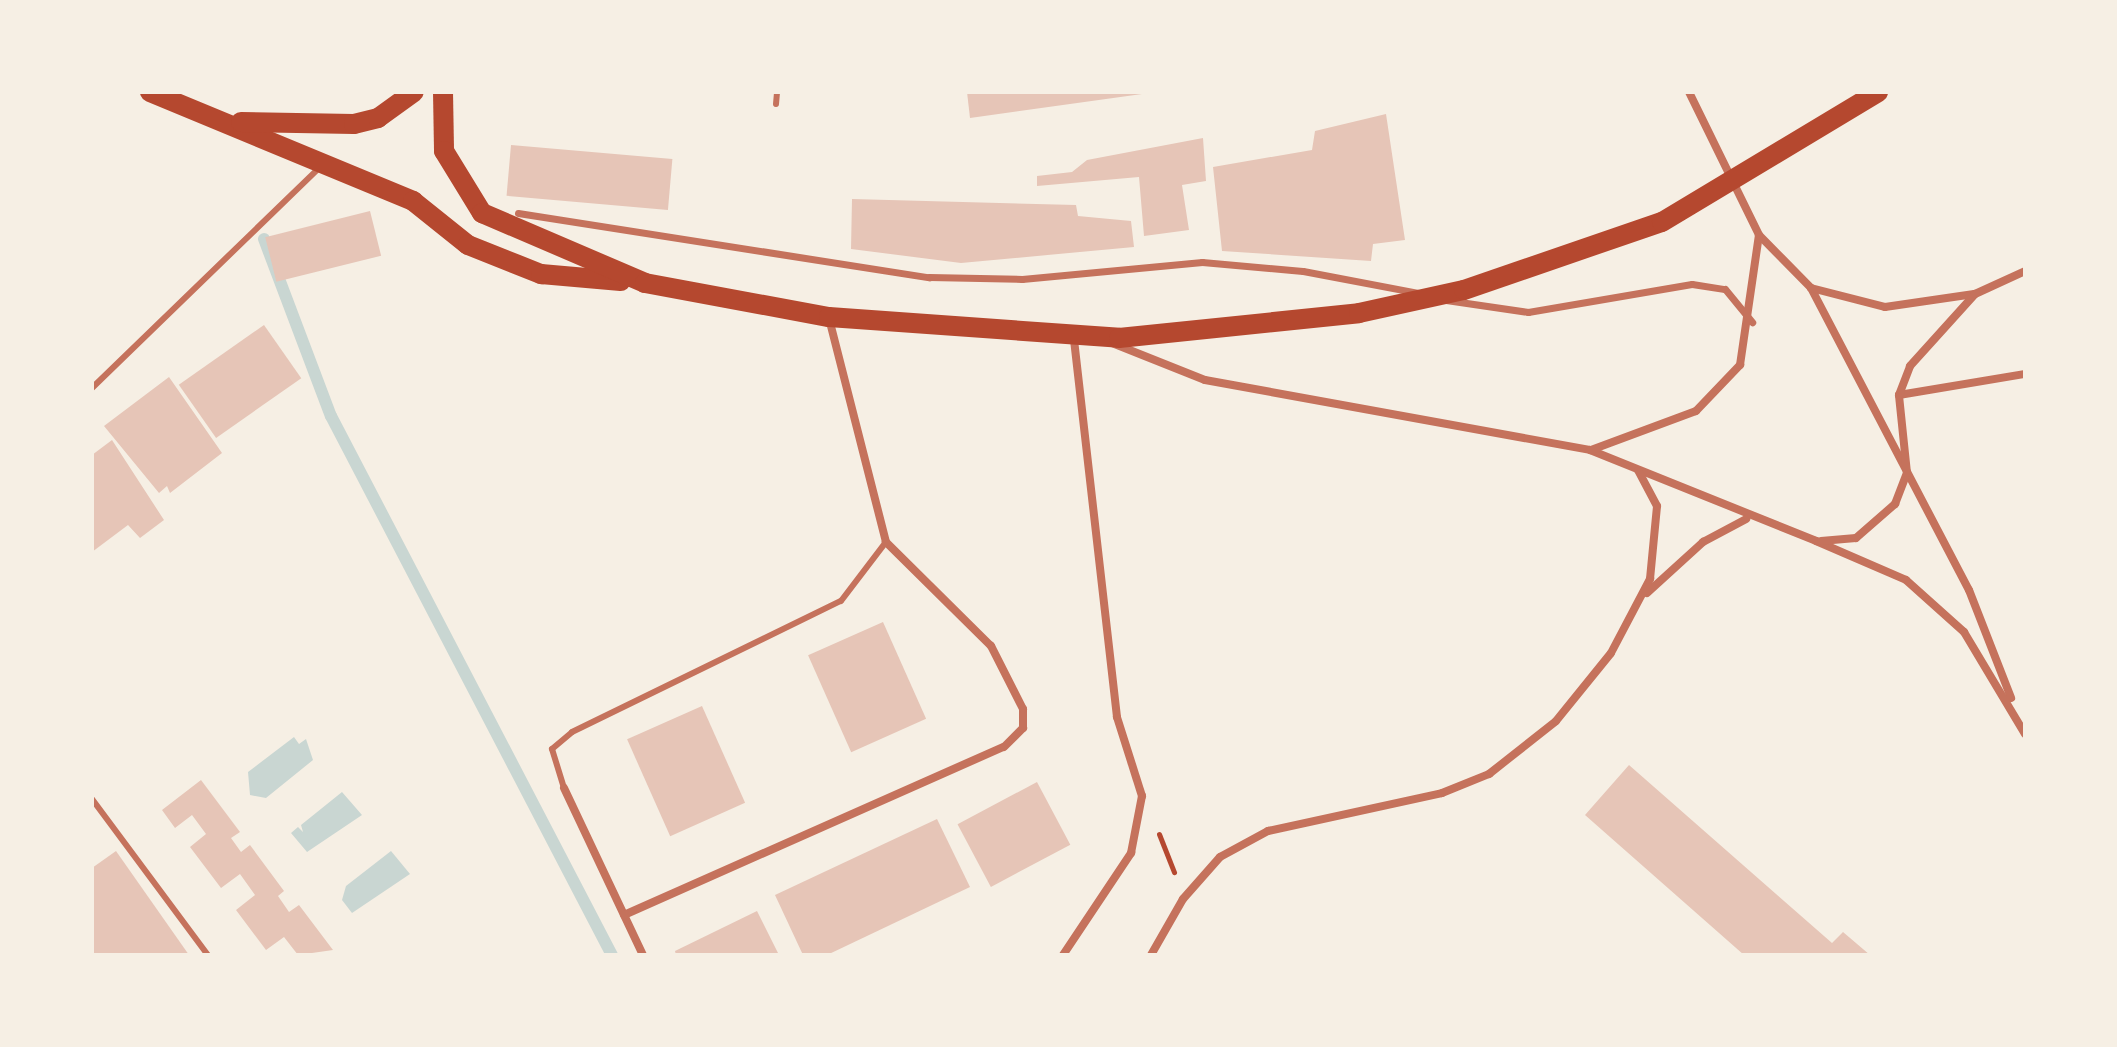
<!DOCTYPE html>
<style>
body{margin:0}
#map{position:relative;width:2117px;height:1047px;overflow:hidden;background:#f6efe4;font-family:"Source Serif 4",serif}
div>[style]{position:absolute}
.water>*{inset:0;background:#c9d6d2}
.stream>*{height:12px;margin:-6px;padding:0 6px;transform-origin:6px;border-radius:6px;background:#c9d6d2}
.building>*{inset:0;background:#e6c5b7;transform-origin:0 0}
.path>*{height:5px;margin:-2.5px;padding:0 2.5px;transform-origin:2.5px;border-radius:2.5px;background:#b5482f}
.service>*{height:6px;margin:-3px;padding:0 3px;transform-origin:3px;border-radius:3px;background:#c5725c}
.pedestrian>*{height:7px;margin:-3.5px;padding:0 3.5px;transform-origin:3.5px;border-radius:3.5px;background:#c5725c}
.minor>*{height:8px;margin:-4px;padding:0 4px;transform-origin:4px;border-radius:4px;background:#c5725c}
.primary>*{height:20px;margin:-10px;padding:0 10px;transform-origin:10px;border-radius:10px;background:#b5482f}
span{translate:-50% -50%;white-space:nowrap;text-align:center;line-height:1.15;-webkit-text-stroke:7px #f6efe4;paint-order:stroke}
.frame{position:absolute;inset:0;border:94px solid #f6efe4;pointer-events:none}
</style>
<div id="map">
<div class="water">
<div style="clip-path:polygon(294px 737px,299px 744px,306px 739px,313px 760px,266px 798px,250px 795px,248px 772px)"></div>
<div style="clip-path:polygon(342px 792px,362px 815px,307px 852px,291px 833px,298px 827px,303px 832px,301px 825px)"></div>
<div style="clip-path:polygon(391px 851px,410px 874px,352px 913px,342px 900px,346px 886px)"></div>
</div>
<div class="stream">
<div style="left:264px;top:239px;width:189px;rotate:69.3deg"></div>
<div style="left:331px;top:416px;width:608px;rotate:62.47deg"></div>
</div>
<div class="building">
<div style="clip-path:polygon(967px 92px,1142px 92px,1142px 94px,970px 118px)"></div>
<div style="clip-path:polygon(1386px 114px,1405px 240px,1373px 244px,1371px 261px,1222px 251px,1213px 167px,1312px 150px,1315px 131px)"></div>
<div style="clip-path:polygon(1203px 138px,1206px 181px,1182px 185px,1189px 230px,1144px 236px,1139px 177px,1037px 186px,1037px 176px,1072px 172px,1087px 160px)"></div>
<div style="left:511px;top:145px;width:162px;height:51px;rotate:5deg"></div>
<div style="clip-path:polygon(852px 199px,1076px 205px,1078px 216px,1131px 221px,1134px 247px,961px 263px,851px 249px)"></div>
<div style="left:370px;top:211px;width:46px;height:108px;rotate:76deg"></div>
<div style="left:264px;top:325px;width:65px;height:104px;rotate:55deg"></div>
<div style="clip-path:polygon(169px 377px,222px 453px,170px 493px,167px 486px,159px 493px,104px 426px)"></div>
<div style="clip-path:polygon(112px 440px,164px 520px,140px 538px,128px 525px,92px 552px,92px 455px)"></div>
<div style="left:883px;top:622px;width:106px;height:82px;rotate:66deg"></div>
<div style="left:702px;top:706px;width:106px;height:82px;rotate:66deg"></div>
<div style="clip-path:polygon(1629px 765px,1832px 943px,1843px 932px,1870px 955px,1744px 955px,1585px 815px)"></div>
<div style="clip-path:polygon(201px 780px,240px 832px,231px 838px,241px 852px,250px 845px,284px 891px,278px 896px,289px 912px,299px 905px,333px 950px,298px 955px,284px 937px,266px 950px,236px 910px,255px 895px,240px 874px,221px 888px,190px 847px,206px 834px,192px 815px,175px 828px,162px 810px)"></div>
<div style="left:1037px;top:782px;width:71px;height:90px;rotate:62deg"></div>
<div style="clip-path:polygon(937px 819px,970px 887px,827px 955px,803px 955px,775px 895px)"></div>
<div style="clip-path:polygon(116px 851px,189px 955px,92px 955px,92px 868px)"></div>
<div style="clip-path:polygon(757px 911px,779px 955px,676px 955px,675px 951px)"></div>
</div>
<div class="path">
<div style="left:1159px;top:834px;width:41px;rotate:68.5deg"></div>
</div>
<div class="service">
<div style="left:776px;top:104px;width:12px;rotate:-85deg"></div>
<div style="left:92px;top:388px;width:316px;rotate:-44.1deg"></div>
<div style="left:564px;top:788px;width:41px;rotate:-107.1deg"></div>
<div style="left:552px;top:749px;width:26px;rotate:-40deg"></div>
<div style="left:572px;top:732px;width:299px;rotate:-26deg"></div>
<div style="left:841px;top:601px;width:74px;rotate:-52.7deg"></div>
<div style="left:92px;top:799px;width:194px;rotate:53.4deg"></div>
</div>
<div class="pedestrian">
<div style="left:518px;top:213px;width:416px;rotate:8.9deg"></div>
<div style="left:929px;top:277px;width:93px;rotate:1.2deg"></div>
<div style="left:1022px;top:279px;width:181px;rotate:-5.4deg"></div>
<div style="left:1202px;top:262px;width:101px;rotate:5.1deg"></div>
<div style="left:1303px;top:271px;width:117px;rotate:10.8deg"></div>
<div style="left:1446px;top:300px;width:83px;rotate:8.3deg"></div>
<div style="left:1528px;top:312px;width:166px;rotate:-9.7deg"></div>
<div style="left:1692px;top:284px;width:33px;rotate:9deg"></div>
<div style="left:1725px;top:289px;width:43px;rotate:50.7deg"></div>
</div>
<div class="minor">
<div style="left:1689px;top:92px;width:159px;rotate:63.9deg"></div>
<div style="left:1759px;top:235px;width:74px;rotate:45.5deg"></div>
<div style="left:1811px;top:288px;width:341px;rotate:62.4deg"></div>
<div style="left:1969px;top:590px;width:116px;rotate:68.7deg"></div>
<div style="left:1811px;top:288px;width:76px;rotate:14.4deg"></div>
<div style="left:1885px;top:307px;width:90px;rotate:-8.3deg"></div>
<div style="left:1112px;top:343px;width:100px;rotate:21.7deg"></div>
<div style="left:1205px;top:380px;width:391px;rotate:10.3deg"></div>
<div style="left:1590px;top:450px;width:244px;rotate:21.9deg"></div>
<div style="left:1816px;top:541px;width:98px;rotate:23.4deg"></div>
<div style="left:1906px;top:580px;width:78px;rotate:41.9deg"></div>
<div style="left:1964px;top:632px;width:119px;rotate:59.1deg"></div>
<div style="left:1899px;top:395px;width:128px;rotate:-9.5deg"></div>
<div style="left:1591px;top:450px;width:112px;rotate:-20.4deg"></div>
<div style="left:1696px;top:411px;width:64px;rotate:-46.3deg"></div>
<div style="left:1740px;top:365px;width:131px;rotate:-81.7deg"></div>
<div style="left:1821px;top:541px;width:35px;rotate:-5deg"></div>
<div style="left:1856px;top:538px;width:52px;rotate:-41.1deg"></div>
<div style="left:1895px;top:504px;width:33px;rotate:-69deg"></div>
<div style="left:1907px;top:473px;width:78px;rotate:-95.9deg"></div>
<div style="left:1899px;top:395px;width:31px;rotate:-69deg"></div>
<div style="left:1910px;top:366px;width:97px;rotate:-47.9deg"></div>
<div style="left:1975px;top:294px;width:55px;rotate:-24.7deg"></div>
<div style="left:1647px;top:593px;width:76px;rotate:-42.3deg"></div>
<div style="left:1703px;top:542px;width:49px;rotate:-28.1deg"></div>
<div style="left:564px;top:788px;width:185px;rotate:64.7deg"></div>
<div style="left:624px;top:915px;width:415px;rotate:-23.9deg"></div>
<div style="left:1004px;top:747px;width:27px;rotate:-45deg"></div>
<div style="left:1023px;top:728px;width:19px;rotate:-90deg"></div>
<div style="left:1023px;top:709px;width:71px;rotate:-116.9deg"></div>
<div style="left:991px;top:646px;width:148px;rotate:-135.3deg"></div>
<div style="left:886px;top:542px;width:230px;rotate:-104.3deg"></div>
<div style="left:1063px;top:955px;width:123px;rotate:-56.3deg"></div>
<div style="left:1131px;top:853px;width:58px;rotate:-79.1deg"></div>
<div style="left:1142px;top:796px;width:83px;rotate:-107.6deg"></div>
<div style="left:1117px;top:717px;width:382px;rotate:-96.5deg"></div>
<div style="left:1151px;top:955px;width:64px;rotate:-60.3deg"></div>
<div style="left:1183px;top:899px;width:56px;rotate:-48.6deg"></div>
<div style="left:1220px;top:857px;width:55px;rotate:-28.4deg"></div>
<div style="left:1268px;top:831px;width:178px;rotate:-12.3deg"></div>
<div style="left:1442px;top:793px;width:51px;rotate:-22deg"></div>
<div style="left:1489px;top:774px;width:85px;rotate:-38.3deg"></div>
<div style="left:1556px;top:721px;width:87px;rotate:-51deg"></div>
<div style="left:1611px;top:653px;width:84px;rotate:-62.2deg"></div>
<div style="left:1650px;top:579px;width:73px;rotate:-84.5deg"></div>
<div style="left:1657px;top:506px;width:40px;rotate:-118deg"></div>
</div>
<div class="primary">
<div style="left:150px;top:92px;width:285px;rotate:22.5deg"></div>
<div style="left:413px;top:201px;width:70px;rotate:38.7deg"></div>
<div style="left:468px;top:245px;width:79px;rotate:21.7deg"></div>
<div style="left:541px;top:274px;width:80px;rotate:5deg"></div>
<div style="left:443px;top:92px;width:59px;rotate:89deg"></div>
<div style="left:444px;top:151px;width:73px;rotate:58.5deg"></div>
<div style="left:482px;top:213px;width:177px;rotate:23.2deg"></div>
<div style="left:645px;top:283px;width:187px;rotate:10.5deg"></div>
<div style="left:829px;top:317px;width:291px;rotate:4.1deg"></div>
<div style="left:1119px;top:338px;width:241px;rotate:-5.9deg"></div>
<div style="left:1359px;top:313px;width:107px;rotate:-12.4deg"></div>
<div style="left:1464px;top:290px;width:209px;rotate:-19deg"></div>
<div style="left:1662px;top:222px;width:252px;rotate:-31deg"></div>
<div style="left:241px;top:122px;width:113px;rotate:1deg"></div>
<div style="left:354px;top:124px;width:25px;rotate:-14deg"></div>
<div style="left:378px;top:118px;width:44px;rotate:-35.8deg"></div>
</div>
<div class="frame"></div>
</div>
